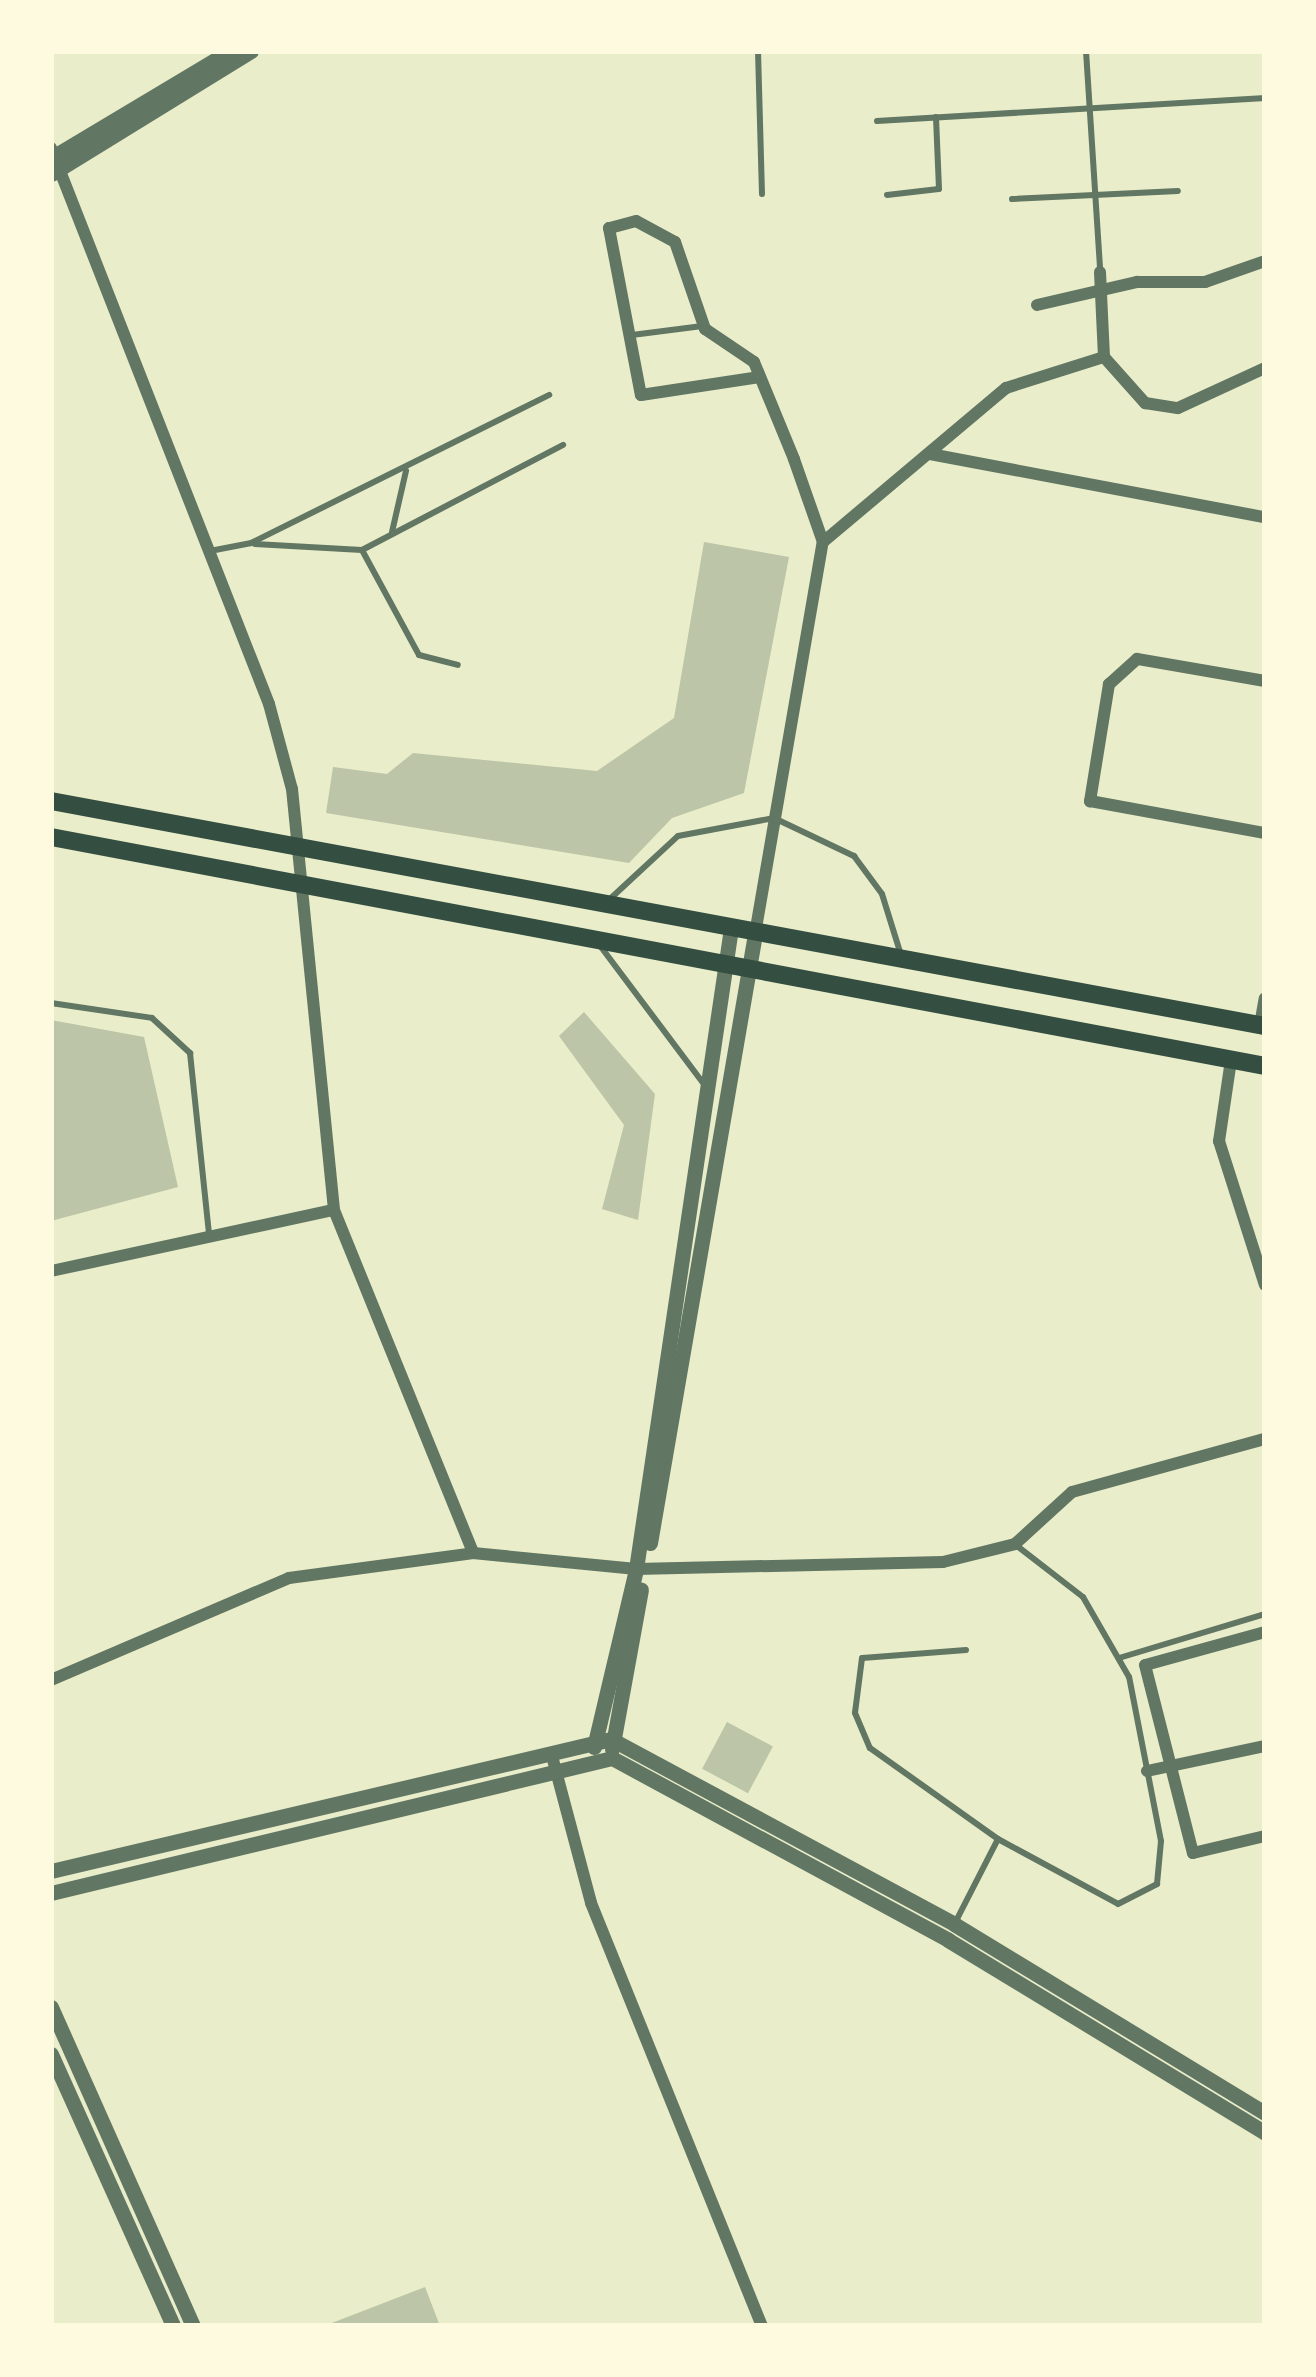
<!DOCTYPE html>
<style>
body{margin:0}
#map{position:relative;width:1316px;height:2377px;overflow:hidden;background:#e9edc9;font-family:Arial,sans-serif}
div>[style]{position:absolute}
.building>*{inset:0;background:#bcc5a7;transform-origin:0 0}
.service>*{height:6px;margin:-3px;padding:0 3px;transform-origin:3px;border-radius:3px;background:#617663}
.minor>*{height:12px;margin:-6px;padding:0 6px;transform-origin:6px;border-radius:6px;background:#617663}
.tertiary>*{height:15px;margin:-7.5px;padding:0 7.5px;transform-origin:7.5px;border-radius:7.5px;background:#617663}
.primary>*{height:18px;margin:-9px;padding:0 9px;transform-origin:9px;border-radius:9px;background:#344e41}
span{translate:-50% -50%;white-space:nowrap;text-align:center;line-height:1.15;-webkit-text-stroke:9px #fefae0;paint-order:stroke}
.frame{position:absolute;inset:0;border:54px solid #fefae0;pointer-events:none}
</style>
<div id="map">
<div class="building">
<div style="clip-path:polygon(704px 542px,789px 557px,744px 793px,672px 818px,629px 863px,326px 813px,333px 767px,387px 774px,413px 753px,597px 771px,674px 718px)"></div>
<div style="clip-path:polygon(584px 1012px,655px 1094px,638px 1220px,602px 1209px,624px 1125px,559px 1036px)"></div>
<div style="clip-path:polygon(51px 1020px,144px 1037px,178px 1187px,51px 1221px)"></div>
<div style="left:727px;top:1722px;width:52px;height:53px;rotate:28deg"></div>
<div style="clip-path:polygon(425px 2287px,440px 2326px,324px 2326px)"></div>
</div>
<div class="service">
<div style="left:758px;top:51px;width:143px;rotate:88.4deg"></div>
<div style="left:1086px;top:51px;width:217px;rotate:86.3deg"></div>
<div style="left:877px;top:121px;width:389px;rotate:-3.4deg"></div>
<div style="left:887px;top:195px;width:52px;rotate:-6.6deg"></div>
<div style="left:939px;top:189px;width:72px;rotate:-92.4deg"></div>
<div style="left:1012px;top:199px;width:166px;rotate:-2.8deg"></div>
<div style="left:632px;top:335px;width:71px;rotate:-7.3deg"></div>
<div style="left:392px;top:532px;width:63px;rotate:-77.1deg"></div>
<div style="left:255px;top:544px;width:107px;rotate:3.2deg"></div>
<div style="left:362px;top:550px;width:227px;rotate:-27.6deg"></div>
<div style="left:215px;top:550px;width:37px;rotate:-11deg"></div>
<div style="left:251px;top:543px;width:333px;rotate:-26.4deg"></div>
<div style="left:362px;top:550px;width:119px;rotate:61.5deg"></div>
<div style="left:419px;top:655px;width:40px;rotate:14.4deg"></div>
<div style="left:611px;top:898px;width:91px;rotate:-42.8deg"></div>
<div style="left:678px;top:836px;width:98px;rotate:-10.6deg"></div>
<div style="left:774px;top:818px;width:89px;rotate:25.4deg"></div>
<div style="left:854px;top:856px;width:47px;rotate:53.6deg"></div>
<div style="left:882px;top:894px;width:64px;rotate:72.7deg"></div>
<div style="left:601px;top:947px;width:170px;rotate:53.1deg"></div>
<div style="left:51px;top:1003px;width:102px;rotate:8.4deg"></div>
<div style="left:152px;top:1018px;width:52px;rotate:42.6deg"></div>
<div style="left:190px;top:1053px;width:183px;rotate:84deg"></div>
<div style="left:966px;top:1650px;width:104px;rotate:175.6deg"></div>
<div style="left:862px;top:1658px;width:55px;rotate:97.3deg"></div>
<div style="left:855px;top:1713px;width:38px;rotate:67deg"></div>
<div style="left:870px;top:1748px;width:157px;rotate:35.4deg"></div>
<div style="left:998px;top:1839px;width:136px;rotate:28.4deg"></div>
<div style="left:1118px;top:1904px;width:44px;rotate:-27.1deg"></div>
<div style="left:1157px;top:1884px;width:43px;rotate:-84.7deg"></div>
<div style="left:1161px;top:1841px;width:167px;rotate:-101deg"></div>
<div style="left:1129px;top:1677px;width:92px;rotate:-119.9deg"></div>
<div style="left:1083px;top:1597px;width:83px;rotate:-142.3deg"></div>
<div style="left:1119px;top:1658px;width:152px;rotate:-16.8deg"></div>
<div style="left:956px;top:1921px;width:92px;rotate:-62.9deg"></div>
</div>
<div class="minor">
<div style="left:51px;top:148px;width:597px;rotate:68.59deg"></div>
<div style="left:269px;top:704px;width:88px;rotate:74.9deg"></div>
<div style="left:292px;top:789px;width:423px;rotate:84.3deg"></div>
<div style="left:334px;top:1210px;width:370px;rotate:67.9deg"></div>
<div style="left:1037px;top:305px;width:103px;rotate:-13deg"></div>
<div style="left:1137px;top:282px;width:68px"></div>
<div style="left:1205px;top:282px;width:64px;rotate:-19.3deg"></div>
<div style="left:1104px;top:357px;width:62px;rotate:48.3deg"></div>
<div style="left:1145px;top:403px;width:33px;rotate:9deg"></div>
<div style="left:1178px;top:408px;width:96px;rotate:-24.7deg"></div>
<div style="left:930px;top:454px;width:341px;rotate:10.7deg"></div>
<div style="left:823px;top:542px;width:239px;rotate:-40.1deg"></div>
<div style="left:1006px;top:388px;width:103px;rotate:-17.6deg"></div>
<div style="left:1104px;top:357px;width:85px;rotate:-92.7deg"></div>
<div style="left:1265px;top:681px;width:130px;rotate:-170.2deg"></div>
<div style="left:1137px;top:659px;width:38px;rotate:138deg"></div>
<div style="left:1109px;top:684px;width:119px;rotate:99.2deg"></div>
<div style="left:1090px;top:801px;width:178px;rotate:10.4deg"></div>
<div style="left:755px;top:934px;width:398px;rotate:-80.2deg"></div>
<div style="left:823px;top:542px;width:88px;rotate:-109.3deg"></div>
<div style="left:794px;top:459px;width:105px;rotate:-112.4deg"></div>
<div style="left:754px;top:362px;width:59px;rotate:-146deg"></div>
<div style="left:705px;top:329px;width:92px;rotate:-109deg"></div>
<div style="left:675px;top:242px;width:44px;rotate:-151.7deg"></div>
<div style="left:636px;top:221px;width:28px;rotate:165deg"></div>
<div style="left:609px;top:228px;width:170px;rotate:79.2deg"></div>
<div style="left:641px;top:395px;width:120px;rotate:-8.6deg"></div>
<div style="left:1260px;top:1025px;width:27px;rotate:-80deg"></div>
<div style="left:1231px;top:1060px;width:82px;rotate:98.4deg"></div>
<div style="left:1219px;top:1141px;width:151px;rotate:72.3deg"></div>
<div style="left:51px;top:1271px;width:289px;rotate:-12.2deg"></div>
<div style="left:1265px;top:1632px;width:124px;rotate:164.6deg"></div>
<div style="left:1145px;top:1665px;width:194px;rotate:75.7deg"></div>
<div style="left:1193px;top:1853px;width:74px;rotate:-13.3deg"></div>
<div style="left:51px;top:1680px;width:259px;rotate:-23.2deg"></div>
<div style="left:289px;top:1578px;width:186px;rotate:-7.7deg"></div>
<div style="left:473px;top:1553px;width:164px;rotate:5.6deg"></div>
<div style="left:636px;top:1569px;width:307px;rotate:-1.3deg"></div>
<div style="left:943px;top:1562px;width:74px;rotate:-14deg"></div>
<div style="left:1015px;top:1544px;width:77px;rotate:-42.4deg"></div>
<div style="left:1072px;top:1492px;width:200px;rotate:-15.4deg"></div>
<div style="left:552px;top:1756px;width:152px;rotate:75.1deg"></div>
<div style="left:591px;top:1903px;width:456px;rotate:68deg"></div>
<div style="left:1147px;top:1771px;width:121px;rotate:-12deg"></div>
</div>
<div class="tertiary">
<div style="left:51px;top:158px;width:209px;rotate:-30.9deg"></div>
<div style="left:51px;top:174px;width:235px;rotate:-31.6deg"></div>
<div style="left:650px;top:1543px;width:618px;rotate:-80.22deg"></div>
<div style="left:594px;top:1747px;width:183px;rotate:-76.7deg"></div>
<div style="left:636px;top:1569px;width:648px;rotate:-81.57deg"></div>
<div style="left:612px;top:1749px;width:162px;rotate:-79.7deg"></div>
<div style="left:51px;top:1871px;width:575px;rotate:-13.26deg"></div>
<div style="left:611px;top:1739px;width:390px;rotate:28.3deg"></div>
<div style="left:954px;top:1924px;width:364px;rotate:31.3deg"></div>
<div style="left:51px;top:1893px;width:577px;rotate:-13.53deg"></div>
<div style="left:612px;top:1758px;width:382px;rotate:28.4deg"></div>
<div style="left:948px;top:1940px;width:371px;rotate:31.3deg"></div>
<div style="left:51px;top:2007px;width:349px;rotate:66deg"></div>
<div style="left:51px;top:2054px;width:298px;rotate:65.8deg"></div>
</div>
<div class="primary">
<div style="left:51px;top:801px;width:1235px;rotate:10.5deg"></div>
<div style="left:51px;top:837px;width:1235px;rotate:10.68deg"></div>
</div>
<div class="frame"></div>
</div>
